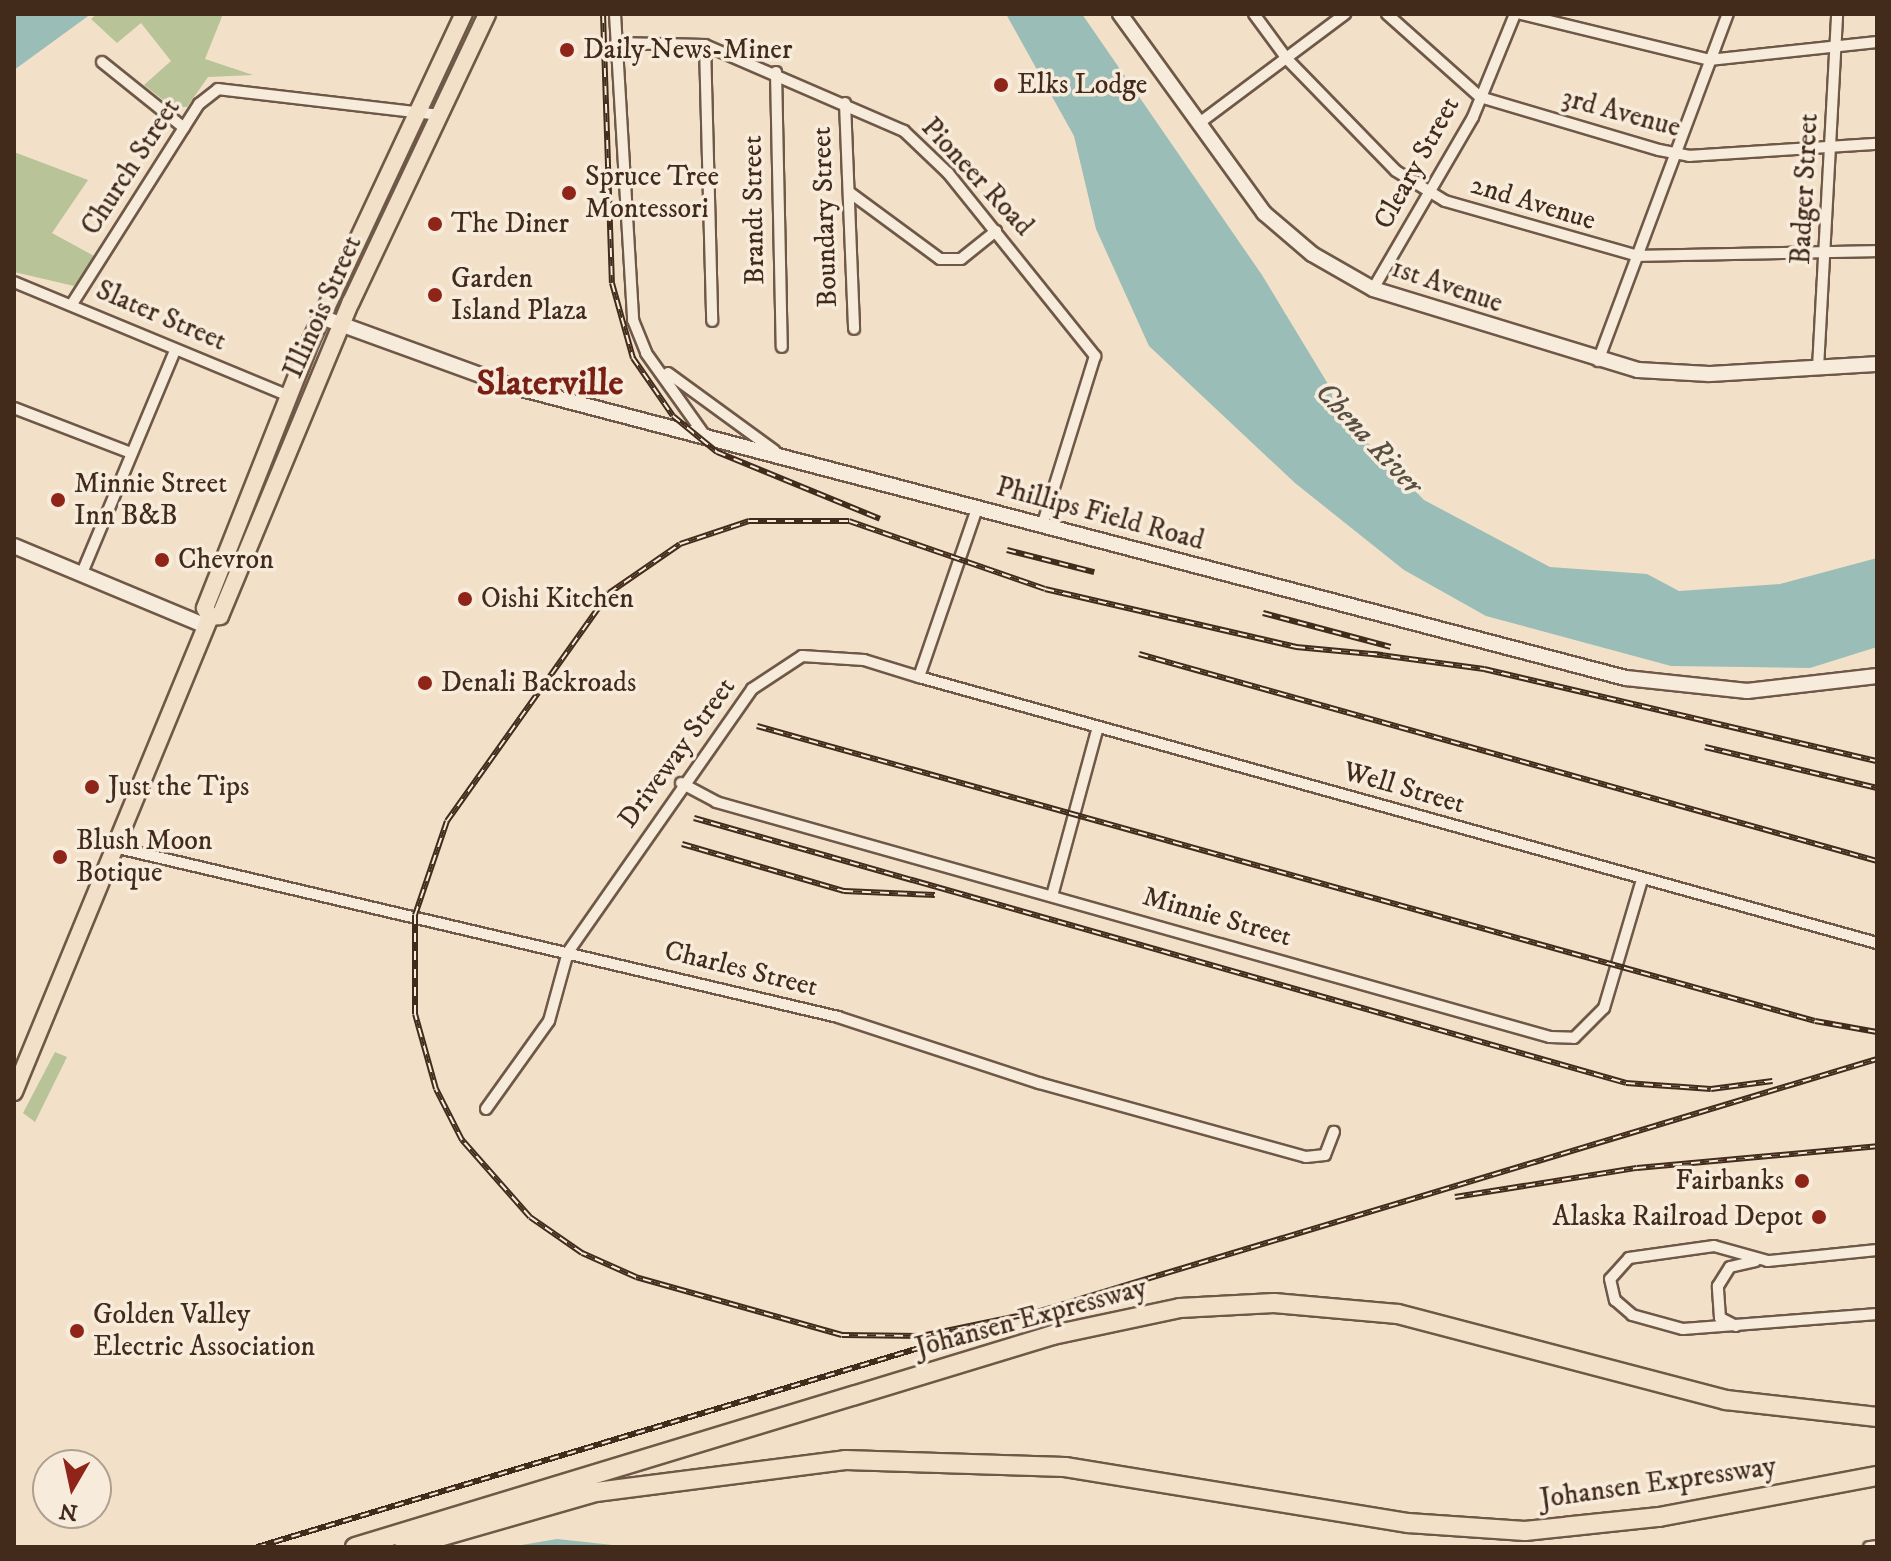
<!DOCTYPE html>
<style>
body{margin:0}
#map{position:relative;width:1891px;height:1561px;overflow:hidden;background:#f2e1c8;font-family:"IM FELL DW Pica",serif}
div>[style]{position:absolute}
.green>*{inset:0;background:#b8c398}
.water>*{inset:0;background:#9bbdb7}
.roads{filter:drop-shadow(2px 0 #6f5847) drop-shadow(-2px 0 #6f5847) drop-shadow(0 2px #6f5847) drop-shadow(0 -2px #6f5847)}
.minor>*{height:10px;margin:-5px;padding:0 5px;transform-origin:5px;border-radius:5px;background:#f7ecdb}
.tertiary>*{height:14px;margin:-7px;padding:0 7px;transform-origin:7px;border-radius:7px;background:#f7ecdb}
.secondary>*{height:14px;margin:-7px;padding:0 7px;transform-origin:7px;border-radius:7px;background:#f7ecdb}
.primary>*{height:16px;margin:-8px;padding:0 8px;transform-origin:8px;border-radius:8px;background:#f2e1c8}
.trunk>*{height:18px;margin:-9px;padding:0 9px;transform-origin:9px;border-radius:9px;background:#f2e1c8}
.rail>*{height:6px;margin-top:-3px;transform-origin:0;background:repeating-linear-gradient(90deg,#f7ecdb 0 9px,#432b1c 0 18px);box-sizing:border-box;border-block:2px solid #432b1c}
.dots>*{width:22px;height:22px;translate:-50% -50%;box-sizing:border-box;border:4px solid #f7ecdb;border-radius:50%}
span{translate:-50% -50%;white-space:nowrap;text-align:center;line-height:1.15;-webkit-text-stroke:7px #f7ecdb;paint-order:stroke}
.poi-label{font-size:28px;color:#432b1c}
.left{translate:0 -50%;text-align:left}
.right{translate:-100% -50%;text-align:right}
.street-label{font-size:28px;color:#432b1c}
.water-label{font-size:30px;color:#595043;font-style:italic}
.district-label{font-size:36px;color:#7a1f14;font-weight:700}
.frame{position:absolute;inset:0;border:16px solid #432b1c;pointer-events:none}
.north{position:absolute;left:32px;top:1449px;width:80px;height:80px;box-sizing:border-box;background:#f7ecdb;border:2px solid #af9f8f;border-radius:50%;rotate:189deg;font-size:22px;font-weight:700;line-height:32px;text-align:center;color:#432b1c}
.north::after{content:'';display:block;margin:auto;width:28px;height:36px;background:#8f2418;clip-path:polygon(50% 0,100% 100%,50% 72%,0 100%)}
</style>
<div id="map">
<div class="green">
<div style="clip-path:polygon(97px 14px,223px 14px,205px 59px,253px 75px,208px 77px,187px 107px,172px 107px,144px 85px,171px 61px,141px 23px,117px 43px,91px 19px)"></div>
<div style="clip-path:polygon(14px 152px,88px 180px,52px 233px,96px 257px,74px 286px,14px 272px)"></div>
<div style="clip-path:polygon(55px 1052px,67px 1057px,35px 1122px,23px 1113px)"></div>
</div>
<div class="water">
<div style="clip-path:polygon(14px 14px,91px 14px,14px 70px)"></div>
<div style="clip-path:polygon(1006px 14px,1082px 14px,1262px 275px,1331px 389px,1334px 409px,1424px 500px,1550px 567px,1647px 574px,1679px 591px,1780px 584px,1877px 558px,1877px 647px,1810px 668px,1671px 666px,1486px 616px,1404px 570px,1295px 483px,1149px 346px,1096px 229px,1074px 136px)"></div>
<div style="clip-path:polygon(557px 1539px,622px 1546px,625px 1547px,510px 1547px)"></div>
</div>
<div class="roads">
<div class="minor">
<div style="left:615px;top:14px;width:307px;rotate:86.6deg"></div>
<div style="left:633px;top:320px;width:35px;rotate:68deg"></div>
<div style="left:646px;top:353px;width:103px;rotate:54.5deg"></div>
<div style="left:1254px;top:14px;width:56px;rotate:53.7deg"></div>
<div style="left:1287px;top:59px;width:156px;rotate:45.8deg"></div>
<div style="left:1396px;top:171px;width:57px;rotate:31.5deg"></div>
<div style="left:1445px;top:201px;width:201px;rotate:15.9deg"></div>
<div style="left:1638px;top:256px;width:239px;rotate:-1.2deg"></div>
<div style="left:1387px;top:14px;width:125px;rotate:41.7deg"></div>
<div style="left:1480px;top:97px;width:187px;rotate:16.5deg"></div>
<div style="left:1659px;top:150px;width:31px;rotate:11deg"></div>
<div style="left:1689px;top:156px;width:188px;rotate:-3.7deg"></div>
<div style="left:1521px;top:14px;width:194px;rotate:13.7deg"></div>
<div style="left:1709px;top:60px;width:169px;rotate:-6.1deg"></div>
<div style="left:616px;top:43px;width:89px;rotate:1.3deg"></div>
<div style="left:705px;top:45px;width:217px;rotate:23.4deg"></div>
<div style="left:904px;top:131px;width:61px;rotate:43.7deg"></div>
<div style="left:948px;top:173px;width:235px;rotate:51.2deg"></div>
<div style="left:1095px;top:356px;width:178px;rotate:107.3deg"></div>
<div style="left:705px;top:45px;width:276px;rotate:88.5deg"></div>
<div style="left:102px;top:62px;width:105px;rotate:38.8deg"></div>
<div style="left:776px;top:72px;width:275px;rotate:88.8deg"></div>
<div style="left:845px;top:103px;width:226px;rotate:87.7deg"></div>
<div style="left:1198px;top:124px;width:184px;rotate:-36.8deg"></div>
<div style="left:849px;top:192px;width:113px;rotate:36.4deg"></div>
<div style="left:940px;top:259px;width:21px"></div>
<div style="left:961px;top:259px;width:45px;rotate:-38.7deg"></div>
<div style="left:14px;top:282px;width:298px;rotate:22.5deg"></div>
<div style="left:1373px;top:289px;width:199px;rotate:-59.8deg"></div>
<div style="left:1473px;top:117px;width:111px;rotate:-67.8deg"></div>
<div style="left:72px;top:304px;width:237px;rotate:-57.6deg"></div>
<div style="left:199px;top:104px;width:24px;rotate:-38deg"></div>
<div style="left:218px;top:89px;width:225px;rotate:6.7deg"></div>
<div style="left:1598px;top:361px;width:371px;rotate:-69.5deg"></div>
<div style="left:1818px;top:368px;width:355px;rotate:-86.9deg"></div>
<div style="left:668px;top:373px;width:132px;rotate:36.1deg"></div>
<div style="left:14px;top:408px;width:125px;rotate:21deg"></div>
<div style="left:82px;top:573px;width:241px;rotate:-67.3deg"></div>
<div style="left:919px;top:677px;width:994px;rotate:15.52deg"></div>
<div style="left:681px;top:783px;width:40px;rotate:28deg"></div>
<div style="left:716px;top:802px;width:866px;rotate:15.74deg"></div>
<div style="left:1550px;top:1037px;width:24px;rotate:2deg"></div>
<div style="left:1574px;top:1038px;width:42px;rotate:-45deg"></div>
<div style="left:1604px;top:1008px;width:134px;rotate:-73.5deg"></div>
<div style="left:114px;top:847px;width:744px;rotate:13.21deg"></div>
<div style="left:838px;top:1017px;width:212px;rotate:18.2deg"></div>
<div style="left:1039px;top:1083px;width:277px;rotate:15.5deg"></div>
<div style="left:1306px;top:1157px;width:19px;rotate:-6deg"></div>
<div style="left:1325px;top:1155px;width:25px;rotate:-69deg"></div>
<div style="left:1052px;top:896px;width:175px;rotate:-74.8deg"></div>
<div style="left:486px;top:1109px;width:108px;rotate:-54.4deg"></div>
<div style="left:549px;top:1021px;width:72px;rotate:-74.6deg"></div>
<div style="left:568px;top:952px;width:321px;rotate:-55deg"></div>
<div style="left:752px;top:689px;width:60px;rotate:-33.4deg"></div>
<div style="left:802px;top:656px;width:62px;rotate:3.7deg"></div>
<div style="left:864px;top:660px;width:58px;rotate:17.2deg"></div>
<div style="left:919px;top:677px;width:178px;rotate:-71deg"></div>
<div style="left:1877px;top:1250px;width:110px;rotate:174.2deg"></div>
<div style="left:1768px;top:1261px;width:56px;rotate:-164.5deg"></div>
<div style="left:1714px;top:1246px;width:86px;rotate:172deg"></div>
<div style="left:1629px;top:1258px;width:28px;rotate:132deg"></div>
<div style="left:1610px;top:1279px;width:22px;rotate:77deg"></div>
<div style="left:1615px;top:1300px;width:23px;rotate:41deg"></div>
<div style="left:1632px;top:1315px;width:53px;rotate:15.4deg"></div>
<div style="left:1683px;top:1329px;width:195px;rotate:-4.4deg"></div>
<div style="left:1736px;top:1326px;width:18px;rotate:-153deg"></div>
<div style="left:1720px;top:1318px;width:32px;rotate:-94deg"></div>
<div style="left:1718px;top:1286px;width:22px;rotate:-58deg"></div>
<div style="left:1730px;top:1267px;width:26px;rotate:-13deg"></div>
<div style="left:1869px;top:1547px;width:8px;rotate:-7deg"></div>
</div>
<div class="tertiary">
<div style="left:1120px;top:14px;width:246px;rotate:54.1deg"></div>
<div style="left:1264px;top:213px;width:63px;rotate:40.5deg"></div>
<div style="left:1312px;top:254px;width:70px;rotate:29.8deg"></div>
<div style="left:1373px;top:289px;width:277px;rotate:17deg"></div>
<div style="left:1638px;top:370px;width:71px;rotate:3.2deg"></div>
<div style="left:1709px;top:374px;width:168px;rotate:-3.4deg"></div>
<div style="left:321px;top:317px;width:202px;rotate:20deg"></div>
<div style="left:511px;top:386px;width:1153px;rotate:14.68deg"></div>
<div style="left:1626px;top:678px;width:122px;rotate:6.1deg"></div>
<div style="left:1747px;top:691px;width:131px;rotate:-6.6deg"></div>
</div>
<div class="secondary">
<div style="left:14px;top:546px;width:208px;rotate:22.6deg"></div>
</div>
<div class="primary">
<div style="left:210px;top:617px;width:10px;rotate:-6deg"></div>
<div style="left:220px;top:616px;width:340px;rotate:-67.4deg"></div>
<div style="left:351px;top:302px;width:318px;rotate:-64.7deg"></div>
<div style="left:14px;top:1092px;width:514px;rotate:-67.58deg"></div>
<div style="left:210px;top:617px;width:10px;rotate:-119deg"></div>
<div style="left:205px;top:608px;width:288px;rotate:-68.4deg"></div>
<div style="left:311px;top:340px;width:360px;rotate:-64.9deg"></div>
</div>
<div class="trunk">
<div style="left:355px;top:1547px;width:729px;rotate:-16.89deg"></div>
<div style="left:1053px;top:1335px;width:130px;rotate:-12deg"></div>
<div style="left:1180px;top:1308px;width:94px;rotate:-3deg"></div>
<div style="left:1274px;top:1303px;width:124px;rotate:5.1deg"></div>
<div style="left:1398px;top:1314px;width:339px;rotate:14.7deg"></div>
<div style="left:1726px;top:1400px;width:152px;rotate:6.4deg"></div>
<div style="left:404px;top:1547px;width:200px;rotate:-16deg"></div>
<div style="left:596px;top:1492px;width:251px;rotate:-7.3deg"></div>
<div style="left:845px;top:1460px;width:220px;rotate:1.8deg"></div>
<div style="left:1065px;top:1467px;width:348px;rotate:9.3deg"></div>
<div style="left:1408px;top:1523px;width:117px;rotate:3.9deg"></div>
<div style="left:1525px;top:1531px;width:135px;rotate:-6deg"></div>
<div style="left:1659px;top:1517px;width:222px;rotate:-10.7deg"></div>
</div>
</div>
<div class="rail">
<div style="left:603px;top:14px;width:269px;rotate:88.1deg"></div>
<div style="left:612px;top:283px;width:78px;rotate:74.4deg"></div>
<div style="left:633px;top:358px;width:70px;rotate:55.4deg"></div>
<div style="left:673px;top:416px;width:57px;rotate:39.3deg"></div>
<div style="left:717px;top:452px;width:176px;rotate:22.3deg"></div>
<div style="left:1007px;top:550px;width:90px;rotate:14.2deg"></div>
<div style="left:1263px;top:613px;width:132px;rotate:14.9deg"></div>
<div style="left:1139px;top:654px;width:766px;rotate:15.67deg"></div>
<div style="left:1373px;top:654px;width:112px;rotate:7.7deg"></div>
<div style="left:1484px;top:669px;width:404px;rotate:13.2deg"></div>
<div style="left:757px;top:726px;width:1098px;rotate:15.58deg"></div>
<div style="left:1815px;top:1021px;width:63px;rotate:10.1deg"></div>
<div style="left:1705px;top:747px;width:177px;rotate:13.4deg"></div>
<div style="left:694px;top:818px;width:969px;rotate:15.87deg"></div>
<div style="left:1626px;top:1083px;width:85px;rotate:4deg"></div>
<div style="left:1711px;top:1089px;width:62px;rotate:-7.5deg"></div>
<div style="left:682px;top:844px;width:169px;rotate:16.2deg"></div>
<div style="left:844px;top:891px;width:91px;rotate:2.5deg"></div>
<div style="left:1455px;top:1197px;width:184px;rotate:-9.1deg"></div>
<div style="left:1637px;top:1168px;width:241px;rotate:-5.2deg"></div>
<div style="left:1037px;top:1312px;width:118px;rotate:168.3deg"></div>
<div style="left:921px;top:1336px;width:79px;rotate:-179.3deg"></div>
<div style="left:842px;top:1335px;width:214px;rotate:-164.3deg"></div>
<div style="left:636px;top:1277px;width:59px;rotate:-156deg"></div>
<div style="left:582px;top:1253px;width:63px;rotate:-145.3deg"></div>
<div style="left:530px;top:1217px;width:103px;rotate:-131.4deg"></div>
<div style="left:462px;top:1140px;width:57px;rotate:-117deg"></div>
<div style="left:436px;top:1089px;width:78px;rotate:-105.6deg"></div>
<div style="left:415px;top:1014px;width:99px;rotate:-90deg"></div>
<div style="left:415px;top:915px;width:99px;rotate:-71.2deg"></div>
<div style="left:447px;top:821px;width:280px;rotate:-54.6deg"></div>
<div style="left:609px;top:593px;width:86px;rotate:-34.6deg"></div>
<div style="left:680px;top:544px;width:73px;rotate:-18.4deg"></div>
<div style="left:749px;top:521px;width:100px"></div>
<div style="left:849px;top:521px;width:207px;rotate:19.1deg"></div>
<div style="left:1045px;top:589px;width:258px;rotate:13deg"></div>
<div style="left:1296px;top:647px;width:87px;rotate:5.3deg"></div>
<div style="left:1027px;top:1315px;width:888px;rotate:-16.76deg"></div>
<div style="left:257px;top:1547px;width:712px;rotate:-16.73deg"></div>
</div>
<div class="dots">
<div style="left:567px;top:50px;background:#8f2418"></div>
<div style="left:1001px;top:85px;background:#8f2418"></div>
<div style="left:569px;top:193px;background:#8f2418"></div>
<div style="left:435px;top:224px;background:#8f2418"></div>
<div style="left:435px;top:295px;background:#8f2418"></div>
<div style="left:58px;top:500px;background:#8f2418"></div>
<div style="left:162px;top:560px;background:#8f2418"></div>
<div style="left:465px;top:599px;background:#8f2418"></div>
<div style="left:425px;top:683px;background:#8f2418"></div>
<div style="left:92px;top:787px;background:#8f2418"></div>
<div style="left:60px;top:857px;background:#8f2418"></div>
<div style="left:1802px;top:1181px;background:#8f2418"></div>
<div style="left:1819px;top:1217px;background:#8f2418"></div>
<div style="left:77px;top:1331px;background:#8f2418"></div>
</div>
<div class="poi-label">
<span class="left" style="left:583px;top:50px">Daily News-Miner</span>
<span class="left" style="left:1017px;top:85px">Elks Lodge</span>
<span class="left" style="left:585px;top:193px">Spruce Tree<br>Montessori</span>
<span class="left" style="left:451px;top:224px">The Diner</span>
<span class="left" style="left:451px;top:295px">Garden<br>Island Plaza</span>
<span class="left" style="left:74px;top:500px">Minnie Street<br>Inn B&amp;B</span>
<span class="left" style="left:178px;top:560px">Chevron</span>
<span class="left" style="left:481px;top:599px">Oishi Kitchen</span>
<span class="left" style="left:441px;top:683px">Denali Backroads</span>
<span class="left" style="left:108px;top:787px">Just the Tips</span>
<span class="left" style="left:76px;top:857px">Blush Moon<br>Botique</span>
<span class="right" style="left:1784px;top:1181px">Fairbanks</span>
<span class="right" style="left:1803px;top:1217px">Alaska Railroad Depot</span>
<span class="left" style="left:93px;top:1331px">Golden Valley<br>Electric Association</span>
</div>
<div class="street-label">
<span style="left:1621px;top:113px;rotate:15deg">3rd Avenue</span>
<span style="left:1417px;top:163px;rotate:-61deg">Cleary Street</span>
<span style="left:131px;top:167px;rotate:-57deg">Church Street</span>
<span style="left:977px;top:177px;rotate:47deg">Pioneer Road</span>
<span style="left:1805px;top:189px;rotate:-87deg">Badger Street</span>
<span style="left:1533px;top:203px;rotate:17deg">2nd Avenue</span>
<span style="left:754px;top:210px;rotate:-91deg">Brandt Street</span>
<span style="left:825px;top:217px;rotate:-92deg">Boundary Street</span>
<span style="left:1447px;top:286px;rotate:19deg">1st Avenue</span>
<span style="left:323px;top:307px;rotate:-66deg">Illinois Street</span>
<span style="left:161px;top:316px;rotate:23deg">Slater Street</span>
<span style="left:1100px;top:514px;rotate:15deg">Phillips Field Road</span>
<span style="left:677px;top:753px;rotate:-54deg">Driveway Street</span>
<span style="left:1404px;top:788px;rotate:16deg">Well Street</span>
<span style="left:1217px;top:917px;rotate:16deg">Minnie Street</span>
<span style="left:741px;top:969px;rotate:14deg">Charles Street</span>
<span style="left:1031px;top:1318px;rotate:-15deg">Johansen Expressway</span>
<span style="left:1658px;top:1483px;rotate:-8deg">Johansen Expressway</span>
</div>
<div class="water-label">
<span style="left:1368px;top:439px;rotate:47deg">Chena River</span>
</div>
<div class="district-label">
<span style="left:550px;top:384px">Slaterville</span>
</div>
<div class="frame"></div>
<div class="north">N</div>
</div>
